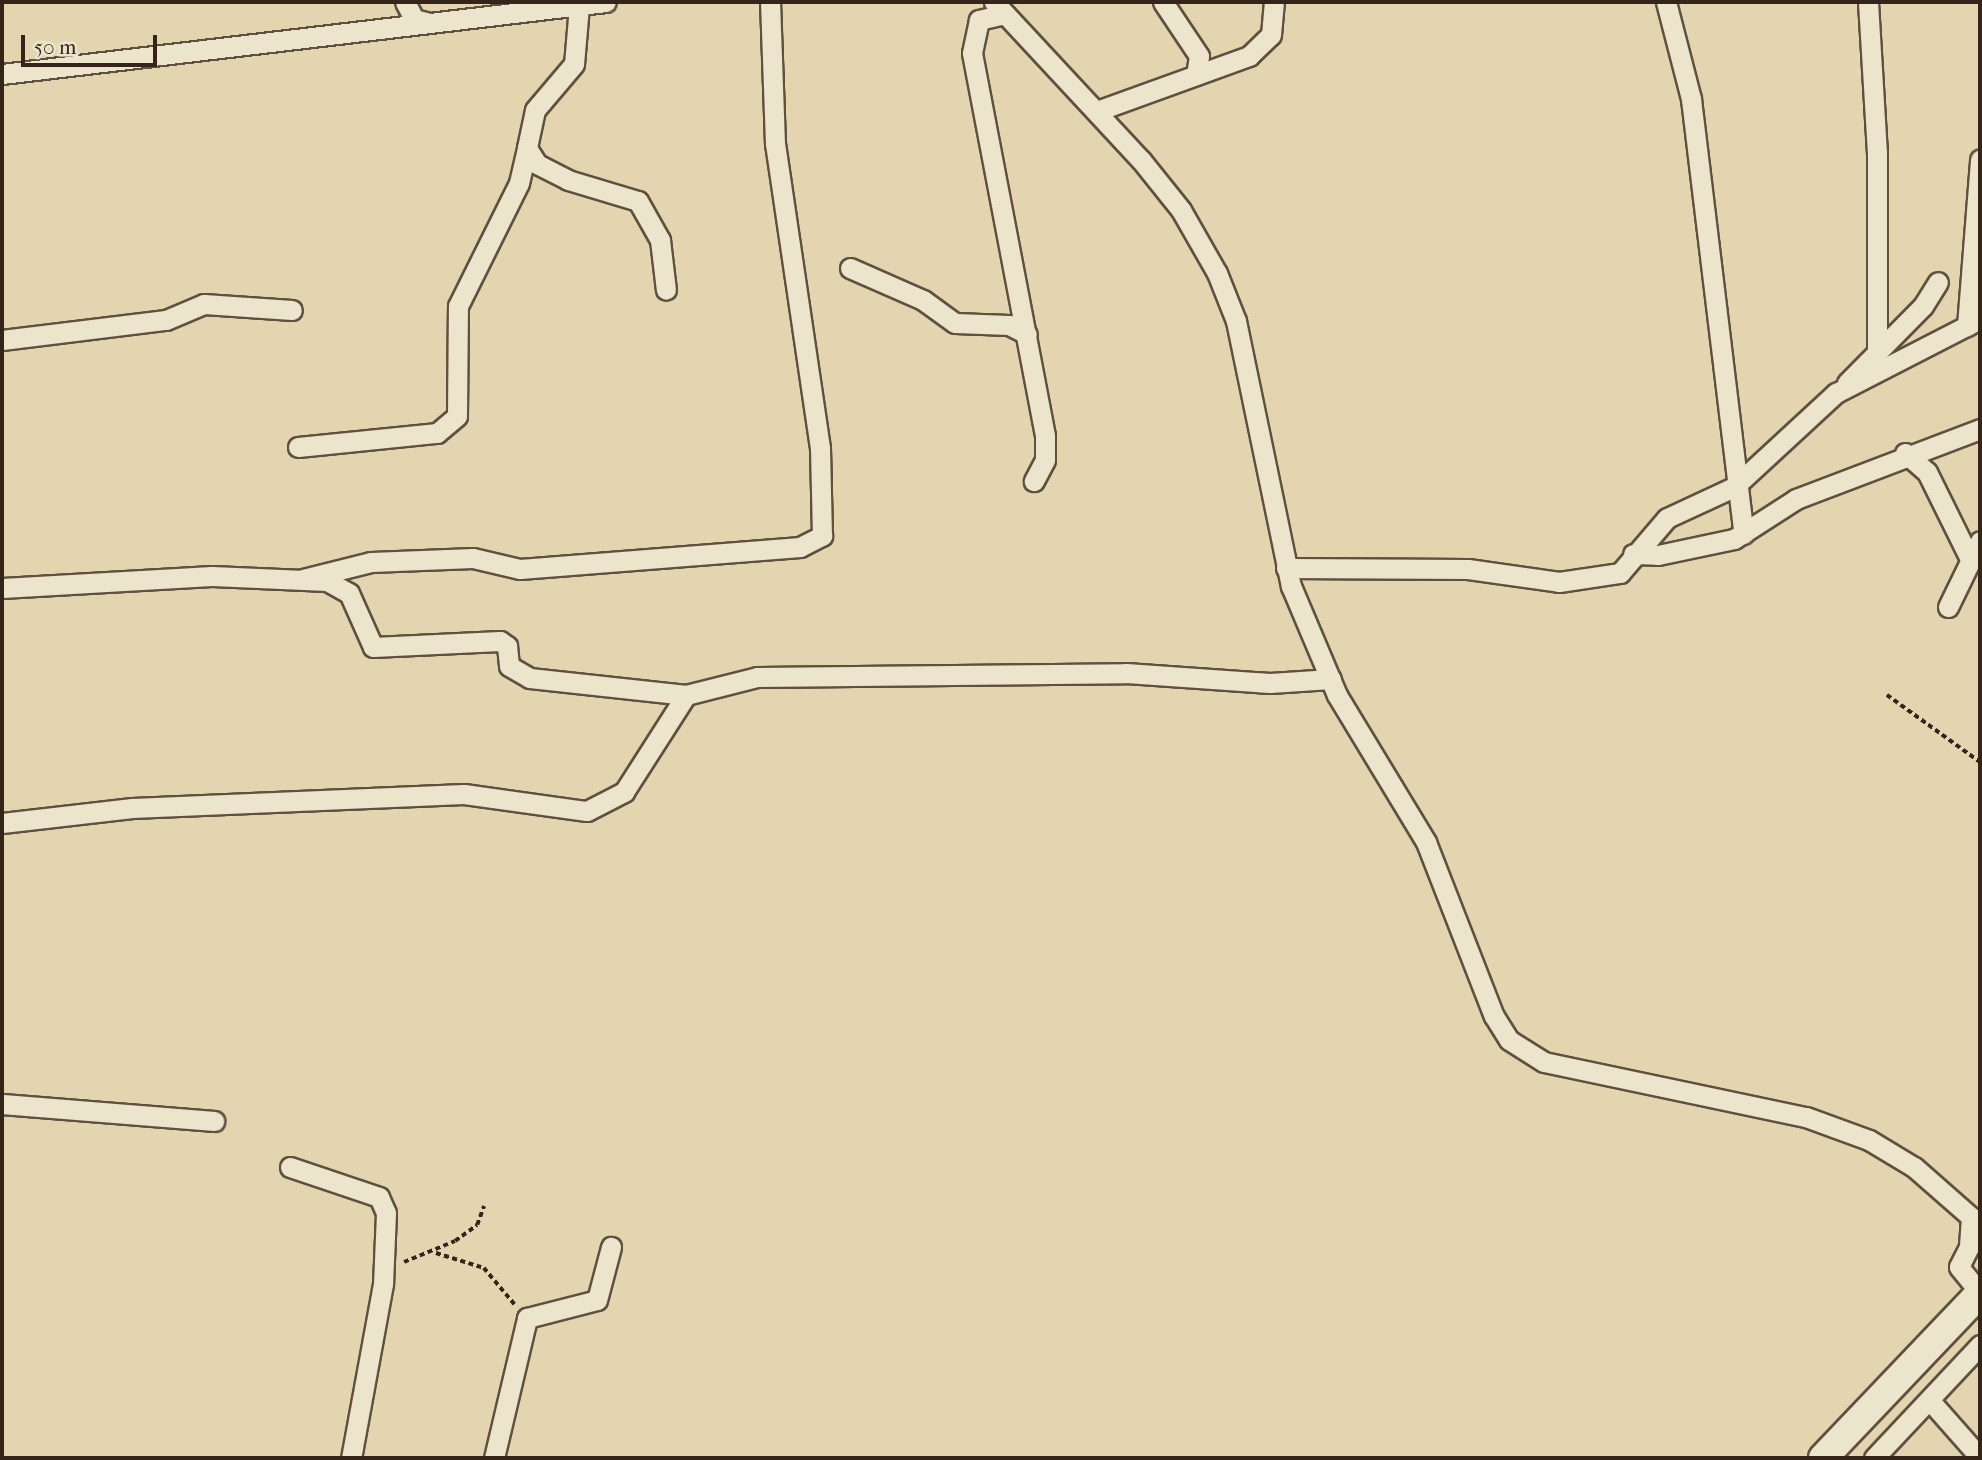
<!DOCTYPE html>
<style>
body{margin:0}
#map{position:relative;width:1982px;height:1460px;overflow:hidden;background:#e2d5af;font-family:"IM FELL French Canon",serif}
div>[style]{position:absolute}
.path>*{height:3.5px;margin-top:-1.75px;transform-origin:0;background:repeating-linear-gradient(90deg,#34241a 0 5px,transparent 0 8.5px)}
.roads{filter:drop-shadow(2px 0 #60503f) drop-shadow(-2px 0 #60503f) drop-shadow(0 2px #60503f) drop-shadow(0 -2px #60503f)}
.street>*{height:19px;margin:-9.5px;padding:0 9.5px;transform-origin:9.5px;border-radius:9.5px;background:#ece4cb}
.secondary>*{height:28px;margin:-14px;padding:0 14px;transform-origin:14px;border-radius:14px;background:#ece4cb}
span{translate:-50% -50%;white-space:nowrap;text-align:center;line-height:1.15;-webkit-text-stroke:5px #ece4cb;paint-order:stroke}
.frame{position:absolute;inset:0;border:4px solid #34241a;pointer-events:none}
.scale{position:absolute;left:21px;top:35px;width:136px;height:32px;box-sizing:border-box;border:4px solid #34241a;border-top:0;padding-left:9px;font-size:21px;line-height:24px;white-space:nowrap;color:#34241a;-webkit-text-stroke:5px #ece4cb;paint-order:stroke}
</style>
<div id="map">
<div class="path">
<div style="left:1887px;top:695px;width:115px;rotate:35.8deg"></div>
<div style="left:436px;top:1253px;width:50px;rotate:17.4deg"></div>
<div style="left:484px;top:1268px;width:50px;rotate:49.9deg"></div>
<div style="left:404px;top:1262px;width:55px;rotate:-22.4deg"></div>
<div style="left:455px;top:1241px;width:27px;rotate:-36deg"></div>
<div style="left:477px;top:1225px;width:20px;rotate:-70deg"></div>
</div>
<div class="roads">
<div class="street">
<div style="left:405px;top:2px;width:19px;rotate:62deg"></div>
<div style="left:414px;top:19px;width:16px;rotate:14deg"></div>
<div style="left:994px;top:2px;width:216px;rotate:47.1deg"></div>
<div style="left:1141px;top:160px;width:64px;rotate:51.3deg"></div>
<div style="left:1181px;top:210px;width:73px;rotate:60.3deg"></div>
<div style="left:1217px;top:273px;width:52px;rotate:68.4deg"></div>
<div style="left:1236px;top:321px;width:271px;rotate:78.3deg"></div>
<div style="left:1291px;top:586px;width:118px;rotate:67.1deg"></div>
<div style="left:1337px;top:695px;width:172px;rotate:58.8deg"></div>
<div style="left:1426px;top:842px;width:187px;rotate:68.7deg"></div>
<div style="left:1494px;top:1016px;width:28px;rotate:58deg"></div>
<div style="left:1509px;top:1040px;width:41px;rotate:32.2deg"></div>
<div style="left:1544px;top:1062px;width:268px;rotate:11.9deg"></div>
<div style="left:1806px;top:1117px;width:67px;rotate:20.1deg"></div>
<div style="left:1869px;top:1140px;width:52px;rotate:31deg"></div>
<div style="left:1914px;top:1167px;width:76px;rotate:41.3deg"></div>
<div style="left:1971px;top:1217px;width:30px;rotate:94deg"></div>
<div style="left:1969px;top:1247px;width:22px;rotate:117deg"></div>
<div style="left:1959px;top:1267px;width:33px;rotate:51deg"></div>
<div style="left:1163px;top:2px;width:65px;rotate:56.3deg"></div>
<div style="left:1199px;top:56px;width:19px;rotate:99deg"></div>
<div style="left:1666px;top:2px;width:100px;rotate:75.5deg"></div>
<div style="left:1691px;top:99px;width:438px;rotate:83.1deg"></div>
<div style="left:1868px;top:2px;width:151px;rotate:86.6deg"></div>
<div style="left:1877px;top:153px;width:196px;rotate:90deg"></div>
<div style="left:579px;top:6px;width:58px;rotate:94.9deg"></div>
<div style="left:574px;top:64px;width:60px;rotate:130.3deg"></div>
<div style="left:535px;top:110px;width:39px;rotate:102deg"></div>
<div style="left:527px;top:148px;width:19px;rotate:58deg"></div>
<div style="left:537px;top:164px;width:35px;rotate:27deg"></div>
<div style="left:568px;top:180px;width:73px;rotate:16.7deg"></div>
<div style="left:638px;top:201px;width:45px;rotate:60.6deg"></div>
<div style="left:660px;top:240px;width:50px;rotate:83.2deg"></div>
<div style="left:1005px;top:14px;width:27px;rotate:167deg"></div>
<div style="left:979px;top:20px;width:34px;rotate:102deg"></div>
<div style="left:972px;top:53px;width:390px;rotate:79.2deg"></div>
<div style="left:1045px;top:436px;width:24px;rotate:90deg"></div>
<div style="left:1045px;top:460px;width:24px;rotate:118deg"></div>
<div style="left:2px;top:74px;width:608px;rotate:-6.8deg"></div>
<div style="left:1097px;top:111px;width:162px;rotate:-19.9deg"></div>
<div style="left:1249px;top:56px;width:30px;rotate:-44deg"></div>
<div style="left:1271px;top:35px;width:33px;rotate:-85deg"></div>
<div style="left:850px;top:268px;width:80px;rotate:23.7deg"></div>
<div style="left:923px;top:300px;width:39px;rotate:36deg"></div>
<div style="left:955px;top:323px;width:54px;rotate:2.1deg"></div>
<div style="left:1009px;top:325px;width:20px;rotate:27deg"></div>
<div style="left:1967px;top:326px;width:167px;rotate:-85.5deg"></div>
<div style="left:2px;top:340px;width:165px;rotate:-7deg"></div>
<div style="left:166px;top:320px;width:41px;rotate:-22.8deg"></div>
<div style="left:204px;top:304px;width:88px;rotate:3.9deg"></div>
<div style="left:1847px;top:383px;width:108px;rotate:-45.4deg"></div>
<div style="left:1923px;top:306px;width:28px;rotate:-58deg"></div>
<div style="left:298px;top:447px;width:140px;rotate:-5.8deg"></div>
<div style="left:437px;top:433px;width:26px;rotate:-40deg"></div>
<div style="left:457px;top:416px;width:110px;rotate:-89.5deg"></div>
<div style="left:458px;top:306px;width:137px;rotate:-63.6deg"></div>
<div style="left:519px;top:183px;width:36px;rotate:-77deg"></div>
<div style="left:1905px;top:453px;width:29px;rotate:41deg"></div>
<div style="left:1927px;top:472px;width:99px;rotate:63.7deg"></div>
<div style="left:1633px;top:554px;width:25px;rotate:2deg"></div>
<div style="left:1658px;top:555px;width:78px;rotate:-11.9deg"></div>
<div style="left:1734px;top:539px;width:74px;rotate:-32.8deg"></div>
<div style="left:1796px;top:499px;width:197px;rotate:-20.8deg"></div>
<div style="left:1286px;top:568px;width:182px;rotate:0.3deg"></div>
<div style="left:1468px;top:569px;width:92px;rotate:8.1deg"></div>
<div style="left:1559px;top:582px;width:62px;rotate:-8.4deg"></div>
<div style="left:1620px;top:573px;width:72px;rotate:-49.5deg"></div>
<div style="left:1667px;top:518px;width:74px;rotate:-24.8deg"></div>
<div style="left:1734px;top:487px;width:139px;rotate:-42.7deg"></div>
<div style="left:1836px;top:393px;width:162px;rotate:-27.2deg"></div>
<div style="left:303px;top:579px;width:70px;rotate:-14deg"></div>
<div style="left:371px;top:562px;width:102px;rotate:-2.2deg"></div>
<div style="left:473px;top:558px;width:48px;rotate:13.2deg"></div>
<div style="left:520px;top:569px;width:281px;rotate:-4.5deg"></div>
<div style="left:800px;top:547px;width:25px;rotate:-27deg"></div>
<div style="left:822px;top:536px;width:88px;rotate:-91.3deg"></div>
<div style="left:820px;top:448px;width:307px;rotate:-98.4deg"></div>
<div style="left:775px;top:144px;width:142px;rotate:-92deg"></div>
<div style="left:2px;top:588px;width:210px;rotate:-3.3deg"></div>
<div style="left:212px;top:576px;width:115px;rotate:2.5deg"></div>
<div style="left:327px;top:581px;width:25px;rotate:29deg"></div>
<div style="left:349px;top:593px;width:59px;rotate:66deg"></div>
<div style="left:373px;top:647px;width:127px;rotate:-2.7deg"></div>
<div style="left:500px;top:641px;width:9px;rotate:36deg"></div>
<div style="left:507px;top:646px;width:20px;rotate:84deg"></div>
<div style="left:509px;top:666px;width:24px;rotate:30deg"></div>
<div style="left:530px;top:678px;width:157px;rotate:6.2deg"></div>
<div style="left:1948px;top:607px;width:73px;rotate:-64.1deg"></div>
<div style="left:2px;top:823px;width:131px;rotate:-6.6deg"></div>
<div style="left:132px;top:808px;width:332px;rotate:-2.4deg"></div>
<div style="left:464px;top:794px;width:124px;rotate:7.9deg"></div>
<div style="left:587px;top:811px;width:42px;rotate:-27.2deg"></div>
<div style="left:624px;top:792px;width:115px;rotate:-57.4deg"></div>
<div style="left:686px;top:695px;width:73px;rotate:-14.2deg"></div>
<div style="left:757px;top:677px;width:369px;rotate:-0.6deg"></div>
<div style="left:1126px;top:673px;width:144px;rotate:4deg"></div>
<div style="left:1270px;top:683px;width:61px;rotate:-3.8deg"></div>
<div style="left:2px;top:1104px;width:213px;rotate:4.6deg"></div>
<div style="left:290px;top:1167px;width:94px;rotate:18.6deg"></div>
<div style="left:379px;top:1197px;width:17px;rotate:66deg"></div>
<div style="left:386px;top:1213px;width:71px;rotate:92.4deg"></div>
<div style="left:383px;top:1284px;width:177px;rotate:100.4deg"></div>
<div style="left:1932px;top:1403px;width:68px;rotate:48.6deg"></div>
<div style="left:494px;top:1458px;width:144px;rotate:-76.7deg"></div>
<div style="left:527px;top:1318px;width:72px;rotate:-14.4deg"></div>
<div style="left:597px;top:1300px;width:55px;rotate:-75.2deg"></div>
<div style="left:1874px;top:1458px;width:155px;rotate:-46.8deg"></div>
</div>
<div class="secondary">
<div style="left:1823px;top:1458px;width:228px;rotate:-46.4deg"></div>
</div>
</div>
<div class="frame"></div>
<div class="scale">50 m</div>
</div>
